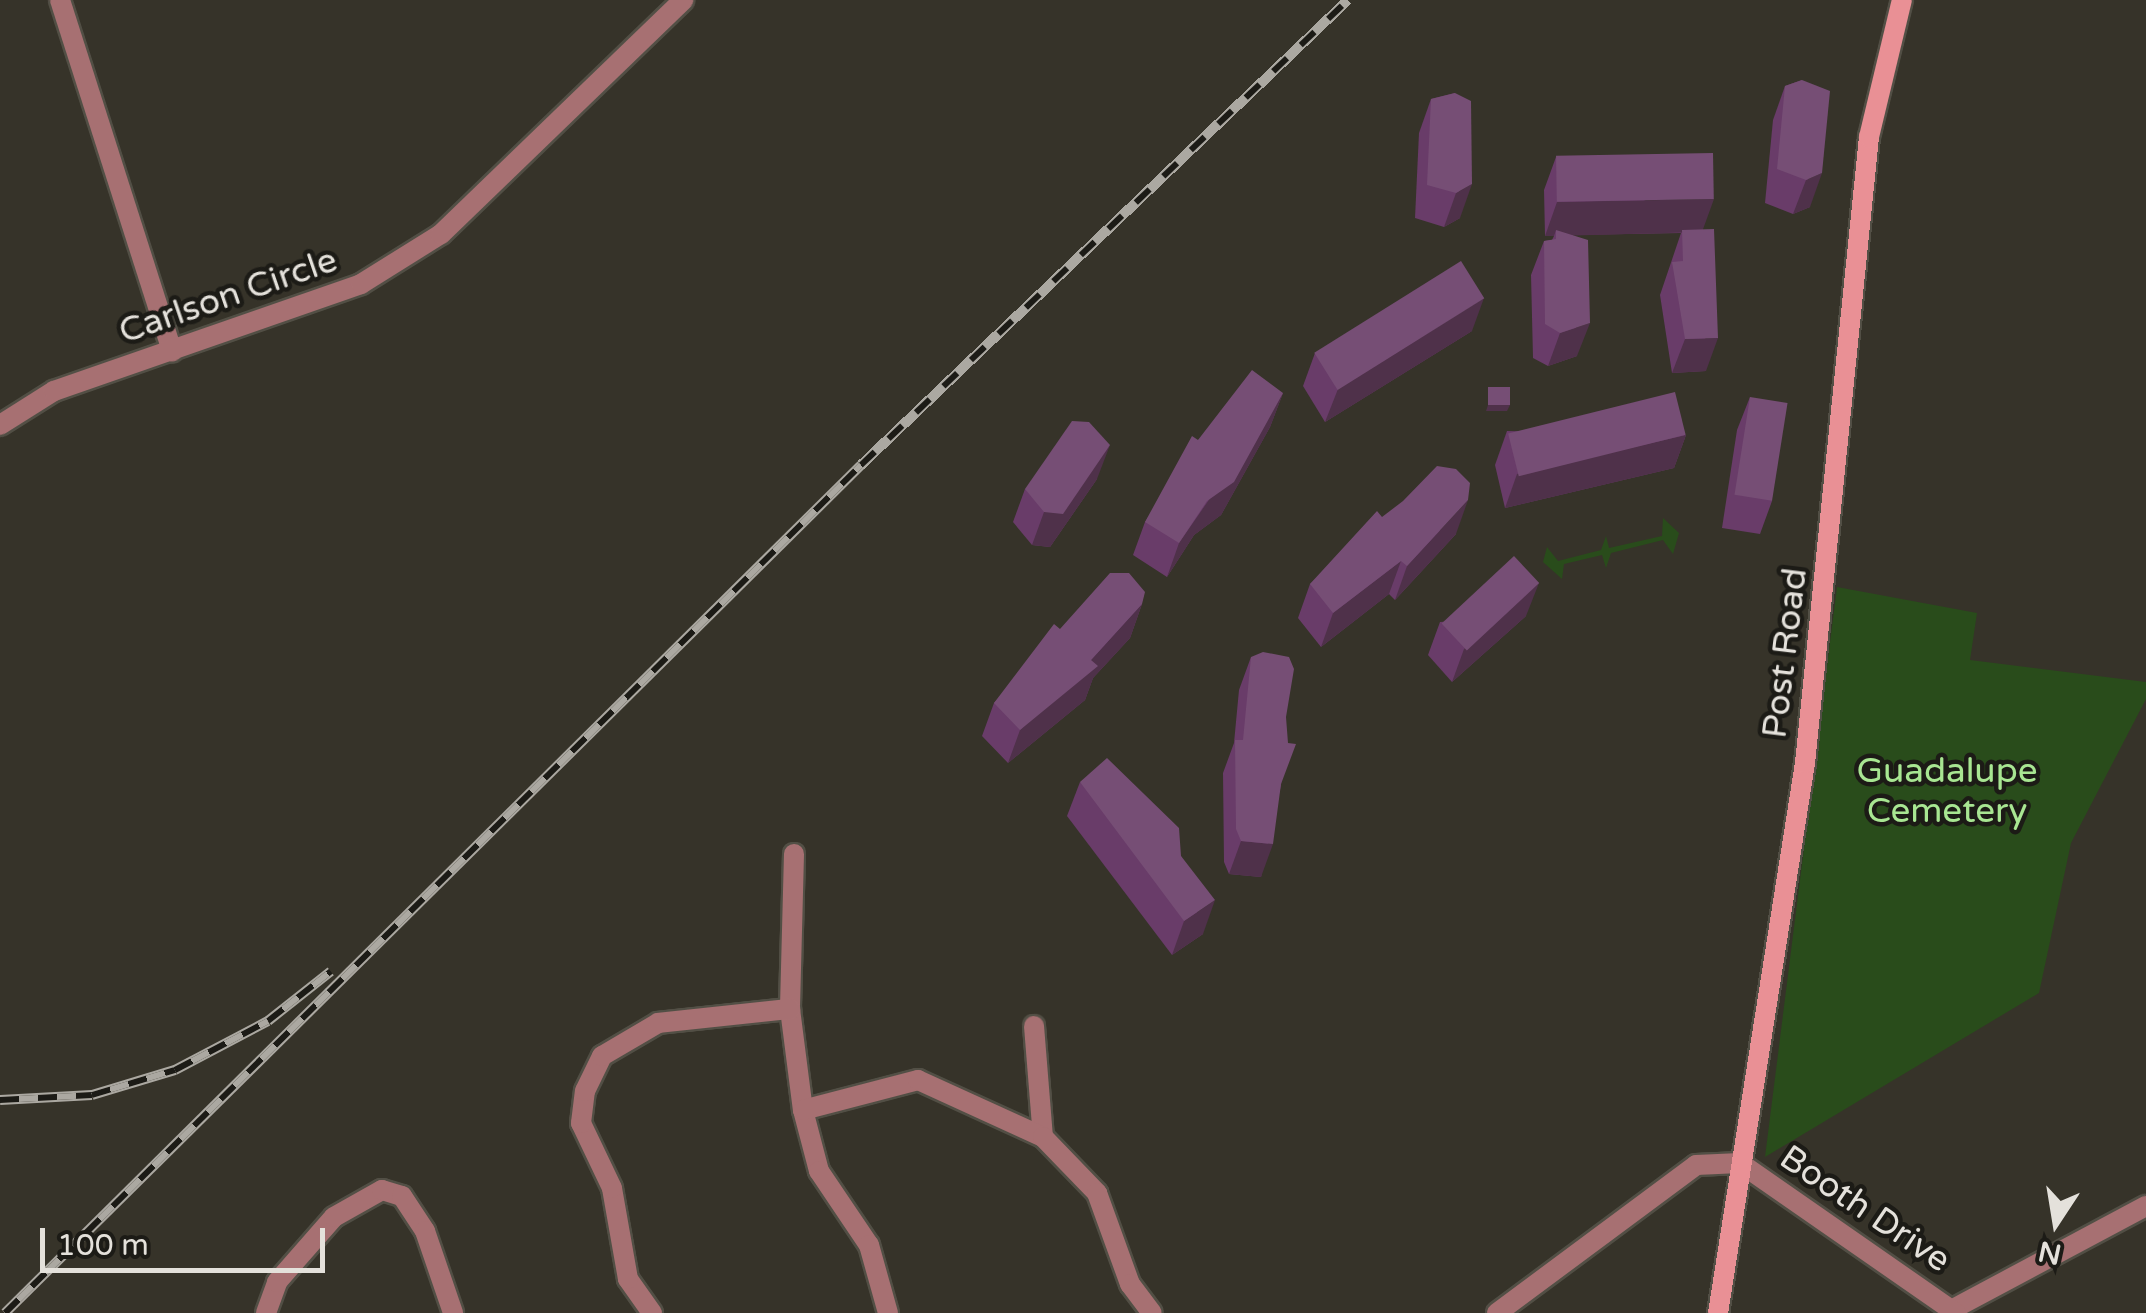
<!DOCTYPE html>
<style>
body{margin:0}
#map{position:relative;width:2146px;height:1313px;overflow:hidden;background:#363329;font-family:"Varela Round",sans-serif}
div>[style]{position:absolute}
.green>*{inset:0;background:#294c1b}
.roads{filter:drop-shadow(2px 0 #524f45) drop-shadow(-2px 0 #524f45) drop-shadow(0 2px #524f45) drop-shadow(0 -2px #524f45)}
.street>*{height:20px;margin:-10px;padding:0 10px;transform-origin:10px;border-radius:10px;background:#a77072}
.secondary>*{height:20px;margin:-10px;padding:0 10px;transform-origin:10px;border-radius:10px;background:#e99095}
.rail>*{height:10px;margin-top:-5px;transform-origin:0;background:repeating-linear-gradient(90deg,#1c1b16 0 19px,#aba8a1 0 38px);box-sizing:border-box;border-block:2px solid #aba8a1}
.wall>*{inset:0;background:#693c69}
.shaded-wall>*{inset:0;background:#4f314a}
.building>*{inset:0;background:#764e75;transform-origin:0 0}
span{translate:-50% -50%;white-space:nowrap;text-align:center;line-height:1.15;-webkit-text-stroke:9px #1c1b16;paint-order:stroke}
.street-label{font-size:35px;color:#e4e1db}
.park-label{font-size:35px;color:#a8e692}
.north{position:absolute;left:2006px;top:1173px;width:100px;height:100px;-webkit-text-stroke:8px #1c1b16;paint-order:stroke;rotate:192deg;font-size:28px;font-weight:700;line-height:40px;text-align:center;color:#e4e1db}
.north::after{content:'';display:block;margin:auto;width:35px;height:45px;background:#e4e1db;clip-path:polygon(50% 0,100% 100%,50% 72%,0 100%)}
.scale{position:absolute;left:40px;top:1228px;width:285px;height:45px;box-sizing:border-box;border:5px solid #e4e1db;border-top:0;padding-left:12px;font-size:30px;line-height:35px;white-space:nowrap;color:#e4e1db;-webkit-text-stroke:8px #1c1b16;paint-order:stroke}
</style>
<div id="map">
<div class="green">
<div style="clip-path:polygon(1663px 518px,1679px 533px,1673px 554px,1663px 540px,1611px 553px,1606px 568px,1602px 555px,1564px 564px,1562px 579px,1543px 562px,1547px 547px,1558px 561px,1601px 550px,1606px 536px,1609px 548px,1662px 536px)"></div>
<div style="clip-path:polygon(1837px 587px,1977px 613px,1970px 660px,2146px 682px,2146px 699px,2071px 843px,2039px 993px,1765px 1157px)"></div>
</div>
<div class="roads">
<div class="street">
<div style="left:60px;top:0;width:369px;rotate:72.3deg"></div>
<div style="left:0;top:425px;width:64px;rotate:-32.2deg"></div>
<div style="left:54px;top:391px;width:325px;rotate:-19.2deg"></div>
<div style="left:361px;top:284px;width:94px;rotate:-32deg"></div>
<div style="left:441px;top:234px;width:337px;rotate:-44deg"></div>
<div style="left:794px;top:854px;width:155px;rotate:91.5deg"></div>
<div style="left:790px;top:1009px;width:102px;rotate:82.7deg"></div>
<div style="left:803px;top:1110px;width:63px;rotate:75.3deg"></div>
<div style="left:819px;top:1171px;width:89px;rotate:56deg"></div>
<div style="left:869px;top:1245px;width:71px;rotate:74.4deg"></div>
<div style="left:1034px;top:1026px;width:111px;rotate:85.4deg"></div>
<div style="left:803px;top:1110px;width:119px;rotate:-14.6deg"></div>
<div style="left:918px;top:1080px;width:137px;rotate:24.5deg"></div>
<div style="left:1043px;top:1137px;width:78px;rotate:46deg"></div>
<div style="left:1097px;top:1193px;width:97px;rotate:70.1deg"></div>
<div style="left:1130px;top:1284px;width:36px;rotate:53deg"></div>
<div style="left:1953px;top:1309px;width:219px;rotate:-28.1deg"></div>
<div style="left:266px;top:1313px;width:33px;rotate:-70deg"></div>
<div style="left:277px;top:1282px;width:86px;rotate:-48.8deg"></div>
<div style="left:334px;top:1217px;width:55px;rotate:-29.4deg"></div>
<div style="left:382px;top:1190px;width:21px;rotate:17deg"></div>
<div style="left:402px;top:1196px;width:42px;rotate:56.7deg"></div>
<div style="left:425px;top:1231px;width:87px;rotate:71.1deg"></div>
<div style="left:652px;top:1313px;width:42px;rotate:-125.2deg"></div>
<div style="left:628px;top:1279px;width:92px;rotate:-100deg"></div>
<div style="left:612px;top:1188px;width:72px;rotate:-115.5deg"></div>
<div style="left:581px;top:1123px;width:32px;rotate:-83deg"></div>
<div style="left:585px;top:1091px;width:39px;rotate:-64deg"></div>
<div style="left:602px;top:1056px;width:65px;rotate:-30.5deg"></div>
<div style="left:658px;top:1023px;width:133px;rotate:-6.1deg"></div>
<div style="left:1497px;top:1313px;width:248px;rotate:-36.6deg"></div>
<div style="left:1696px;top:1165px;width:44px;rotate:-2.6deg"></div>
<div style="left:1740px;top:1163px;width:263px;rotate:34.8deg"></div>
</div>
<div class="secondary">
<div style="left:1718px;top:1313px;width:557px;rotate:-81.01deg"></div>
<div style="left:1805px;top:763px;width:629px;rotate:-84.16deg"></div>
<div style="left:1869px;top:137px;width:141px;rotate:-76.5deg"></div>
</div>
</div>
<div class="rail">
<div style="left:0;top:1100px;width:92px;rotate:-3.1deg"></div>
<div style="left:92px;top:1095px;width:87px;rotate:-16.8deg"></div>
<div style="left:175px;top:1070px;width:105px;rotate:-27.8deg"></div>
<div style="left:268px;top:1021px;width:80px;rotate:-38.4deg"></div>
<div style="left:5px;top:1313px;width:1205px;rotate:-44.73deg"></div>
<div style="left:861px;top:465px;width:673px;rotate:-43.68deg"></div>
</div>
<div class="wall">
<div style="clip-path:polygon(1802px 80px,1810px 207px,1793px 214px,1765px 203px,1773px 120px,1785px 86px)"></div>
<div style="clip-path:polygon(1455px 93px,1460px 218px,1444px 227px,1415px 218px,1419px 133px,1431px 99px)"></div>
<div style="clip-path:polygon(1556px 157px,1703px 229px,1706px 371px,1672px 373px,1660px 295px,1681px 233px,1573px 235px,1577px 356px,1548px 366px,1533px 358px,1531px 275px,1544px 241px,1552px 240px,1554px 236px,1545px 236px,1544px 190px)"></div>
<div style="clip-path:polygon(1472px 331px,1325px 422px,1303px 386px,1315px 353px)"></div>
<div style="clip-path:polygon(1283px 393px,1270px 427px,1221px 515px,1194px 535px,1167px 577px,1133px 555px,1145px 522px,1198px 440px)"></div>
<div style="clip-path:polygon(1750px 397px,1772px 501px,1760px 534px,1722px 528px,1737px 430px)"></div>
<div style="clip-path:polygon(1507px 431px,1686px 435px,1674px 468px,1505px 508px,1495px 465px)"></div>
<div style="clip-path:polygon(1097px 479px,1050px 547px,1032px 545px,1013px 522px,1025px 489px)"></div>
<div style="clip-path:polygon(1382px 517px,1456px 534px,1395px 600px,1389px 594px,1321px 647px,1298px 618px,1310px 584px)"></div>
<div style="clip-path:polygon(1142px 604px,1130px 638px,1093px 678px,1085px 700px,1008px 763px,982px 736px,994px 703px,1060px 629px)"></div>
<div style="clip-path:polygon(1526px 616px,1452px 682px,1428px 655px,1440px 622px)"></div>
<div style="clip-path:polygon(1251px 657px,1286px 717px,1281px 785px,1261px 877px,1229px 874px,1224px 862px,1223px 773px,1234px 743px,1239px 690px)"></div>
<div style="clip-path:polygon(1080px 782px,1181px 856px,1203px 934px,1172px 955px,1067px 816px)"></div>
</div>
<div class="shaded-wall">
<div style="clip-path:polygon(1822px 173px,1810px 207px,1793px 214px,1806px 180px)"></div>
<div style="clip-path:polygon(1472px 184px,1460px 218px,1444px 227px,1456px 193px)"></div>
<div style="clip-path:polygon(1714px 199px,1702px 232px,1556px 236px,1556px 230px,1554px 236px,1545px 236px,1557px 202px)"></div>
<div style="clip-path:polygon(1484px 298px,1472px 331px,1325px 422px,1338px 389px)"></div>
<div style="clip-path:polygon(1590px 323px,1577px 356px,1548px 366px,1560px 333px)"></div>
<div style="clip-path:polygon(1718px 338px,1706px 371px,1672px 373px,1685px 339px)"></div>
<div style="clip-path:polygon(1283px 393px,1270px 427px,1221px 515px,1194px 535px,1167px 577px,1179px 543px)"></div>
<div style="clip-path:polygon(1488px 405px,1510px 405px,1507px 411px,1486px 411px)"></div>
<div style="clip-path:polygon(1686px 435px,1674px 468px,1505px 508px,1517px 474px)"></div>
<div style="clip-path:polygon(1110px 445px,1097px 479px,1050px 547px,1032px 545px,1044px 512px)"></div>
<div style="clip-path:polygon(1468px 500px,1456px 534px,1395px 600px,1407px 566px)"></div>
<div style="clip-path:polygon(1401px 561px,1389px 594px,1321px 647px,1333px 613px)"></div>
<div style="clip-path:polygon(1539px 583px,1526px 616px,1452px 682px,1464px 649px)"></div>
<div style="clip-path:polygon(1142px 604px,1130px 638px,1093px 678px,1085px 700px,1008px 763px,1020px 730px,1091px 660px)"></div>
<div style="clip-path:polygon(1241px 841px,1273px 844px,1261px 877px,1229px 874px)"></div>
<div style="clip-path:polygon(1215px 900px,1203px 934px,1172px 955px,1184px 921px)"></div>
</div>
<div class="building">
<div style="clip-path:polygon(1802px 80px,1830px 91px,1822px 173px,1806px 180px,1777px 169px,1785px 86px)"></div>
<div style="clip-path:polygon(1455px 93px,1471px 101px,1472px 184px,1456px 193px,1427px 185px,1431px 99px)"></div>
<div style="left:1713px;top:153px;width:46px;height:157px;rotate:89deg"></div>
<div style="clip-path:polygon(1714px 229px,1718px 338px,1685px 339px,1672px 262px,1683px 261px,1682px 230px)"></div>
<div style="clip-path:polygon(1556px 230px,1588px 240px,1590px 323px,1560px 333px,1545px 324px,1544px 241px,1556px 239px)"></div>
<div style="left:1461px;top:261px;width:44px;height:173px;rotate:58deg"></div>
<div style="clip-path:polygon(1252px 370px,1283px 393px,1234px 482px,1207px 501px,1179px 543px,1145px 522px,1192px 436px,1198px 440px)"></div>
<div style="left:1488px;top:387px;width:22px;height:18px"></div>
<div style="left:1675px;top:392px;width:44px;height:172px;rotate:76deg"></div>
<div style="left:1750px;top:397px;width:38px;height:99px;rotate:9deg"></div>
<div style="clip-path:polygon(1072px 421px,1089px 422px,1110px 445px,1063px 514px,1044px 512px,1025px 489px)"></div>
<div style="clip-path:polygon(1437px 466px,1456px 469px,1470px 483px,1468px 500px,1407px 566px,1401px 561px,1333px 613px,1310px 584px,1377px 511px,1382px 517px,1403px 501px)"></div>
<div style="left:1514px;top:556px;width:37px;height:99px;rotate:47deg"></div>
<div style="clip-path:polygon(1110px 573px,1129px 573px,1145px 592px,1142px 604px,1091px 660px,1098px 666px,1020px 730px,994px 703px,1054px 624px,1060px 629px)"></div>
<div style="clip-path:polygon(1263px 652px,1289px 657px,1294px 669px,1286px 717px,1288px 743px,1296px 744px,1281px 784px,1273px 844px,1241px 841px,1236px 829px,1235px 740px,1243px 740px,1251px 657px)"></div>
<div style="clip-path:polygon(1107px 758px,1179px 828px,1181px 856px,1215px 900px,1184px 921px,1080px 782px)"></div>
</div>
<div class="street-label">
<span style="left:228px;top:296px;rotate:-19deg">Carlson Circle</span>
<span style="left:1785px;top:653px;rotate:-83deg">Post Road</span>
<span style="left:1865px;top:1209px;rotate:34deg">Booth Drive</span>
</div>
<div class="park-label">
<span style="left:1947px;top:791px">Guadalupe<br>Cemetery</span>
</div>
<div class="north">N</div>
<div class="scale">100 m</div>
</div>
